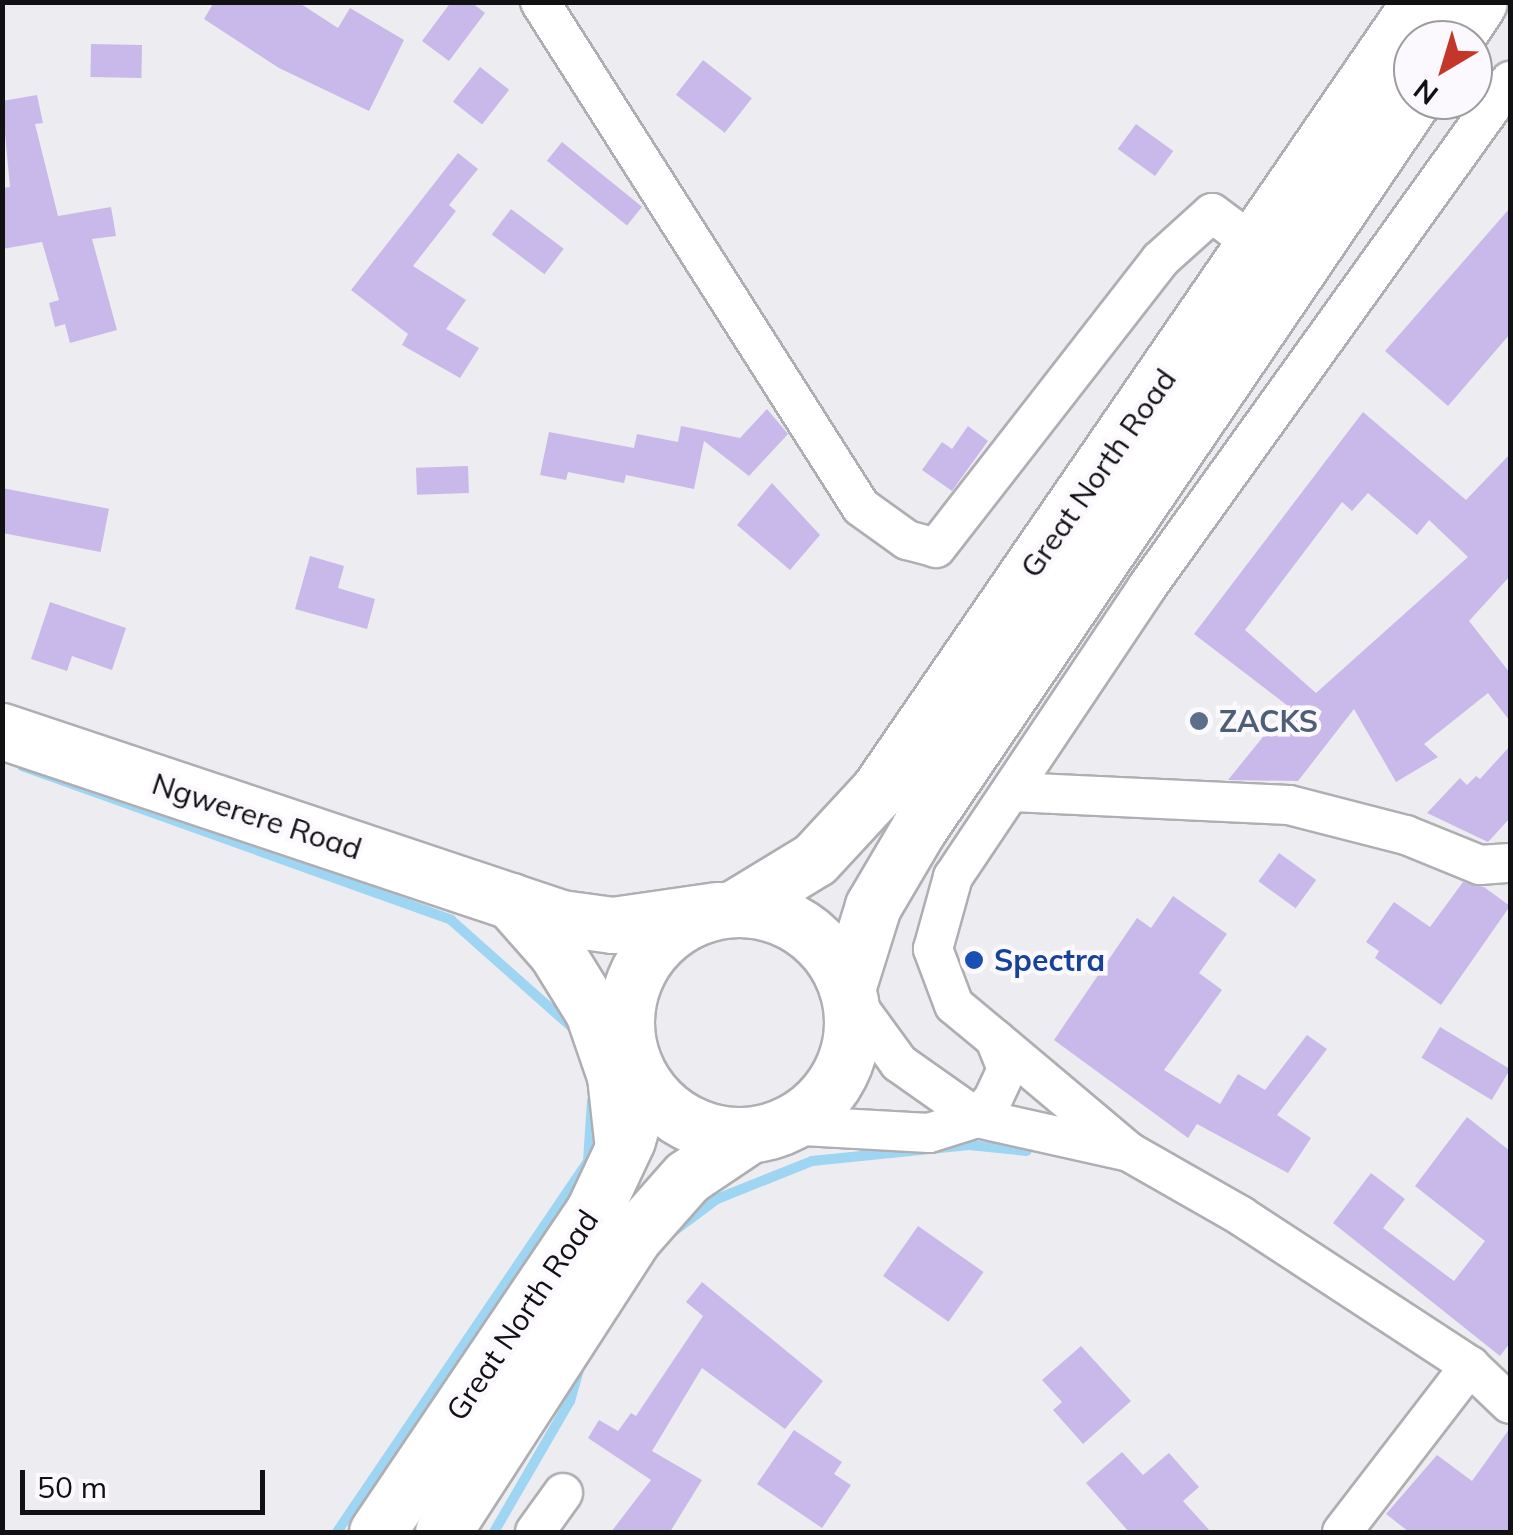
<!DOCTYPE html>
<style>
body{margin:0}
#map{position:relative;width:1513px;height:1535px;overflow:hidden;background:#edecf0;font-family:Mulish,sans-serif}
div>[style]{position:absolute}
.stream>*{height:10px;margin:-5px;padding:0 5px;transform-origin:5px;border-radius:5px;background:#9ed5f2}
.building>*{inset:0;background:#c9b9ea;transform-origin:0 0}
.roads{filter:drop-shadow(2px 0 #afaeb2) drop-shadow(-2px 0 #afaeb2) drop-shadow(0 2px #afaeb2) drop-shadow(0 -2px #afaeb2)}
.street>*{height:38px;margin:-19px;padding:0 19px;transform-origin:19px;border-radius:19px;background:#fff}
.secondary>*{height:55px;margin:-27.5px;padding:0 27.5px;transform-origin:27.5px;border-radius:27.5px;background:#fff}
.primary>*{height:55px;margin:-27.5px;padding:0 27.5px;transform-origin:27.5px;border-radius:27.5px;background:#fff}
.primary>.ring{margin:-27.5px;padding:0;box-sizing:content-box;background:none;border:55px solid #fff;border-radius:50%}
.dots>*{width:28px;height:28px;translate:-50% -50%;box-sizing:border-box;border:5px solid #fbf9fd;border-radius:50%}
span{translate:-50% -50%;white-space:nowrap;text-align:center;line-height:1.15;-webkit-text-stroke:9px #fbf9fd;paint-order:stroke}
.street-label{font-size:30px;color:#111012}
.service-label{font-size:30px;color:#4e5e75;font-weight:700}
.left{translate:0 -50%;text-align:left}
.transit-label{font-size:30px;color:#164399;font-weight:700}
.frame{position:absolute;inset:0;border:5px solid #111012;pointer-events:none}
.north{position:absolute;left:1393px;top:20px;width:100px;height:100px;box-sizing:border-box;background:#fbf9fd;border:2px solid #9d9c9f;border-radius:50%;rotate:218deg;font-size:28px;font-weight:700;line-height:40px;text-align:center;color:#111012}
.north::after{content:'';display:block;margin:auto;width:35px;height:45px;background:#c33629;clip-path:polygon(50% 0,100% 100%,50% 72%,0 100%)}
.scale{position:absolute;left:20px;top:1470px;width:245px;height:45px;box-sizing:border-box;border:5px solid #111012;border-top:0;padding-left:12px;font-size:30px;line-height:35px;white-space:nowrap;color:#111012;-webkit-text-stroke:8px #fbf9fd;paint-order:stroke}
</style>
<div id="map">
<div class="stream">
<div style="left:22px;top:766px;width:456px;rotate:19.7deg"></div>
<div style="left:451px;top:920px;width:167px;rotate:41.6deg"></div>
<div style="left:670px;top:1234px;width:59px;rotate:-36.7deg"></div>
<div style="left:717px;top:1199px;width:102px;rotate:-21.8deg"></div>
<div style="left:812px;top:1161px;width:158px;rotate:-5.8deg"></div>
<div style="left:969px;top:1145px;width:58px;rotate:5.9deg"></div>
<div style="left:337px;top:1532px;width:448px;rotate:-55.9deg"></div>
<div style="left:588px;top:1161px;width:61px;rotate:-86.2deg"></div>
<div style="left:494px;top:1532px;width:151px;rotate:-59.9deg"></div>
<div style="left:570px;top:1401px;width:37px;rotate:-74deg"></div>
</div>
<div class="building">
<div style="clip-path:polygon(214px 2px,298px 2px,338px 28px,350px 8px,404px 40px,369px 111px,279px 68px,204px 19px)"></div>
<div style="clip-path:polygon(451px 2px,471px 2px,485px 13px,449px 61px,422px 41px)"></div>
<div style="left:91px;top:44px;width:51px;height:33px;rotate:1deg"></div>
<div style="left:703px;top:60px;width:62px;height:44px;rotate:38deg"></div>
<div style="left:480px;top:67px;width:37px;height:44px;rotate:38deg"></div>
<div style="clip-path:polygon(37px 95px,43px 123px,35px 124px,58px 216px,111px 207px,116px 236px,92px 239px,117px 330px,70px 343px,65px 324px,55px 327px,49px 303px,59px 300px,42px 242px,2px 249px,2px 188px,10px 187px,2px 101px)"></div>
<div style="left:1136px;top:124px;width:46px;height:31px;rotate:36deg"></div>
<div style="left:562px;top:142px;width:103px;height:24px;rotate:39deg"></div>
<div style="clip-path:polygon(458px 153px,478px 169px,449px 205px,456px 211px,413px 266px,466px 300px,446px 329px,479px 348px,460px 378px,402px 345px,408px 334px,351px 290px)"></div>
<div style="clip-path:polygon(1510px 208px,1510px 334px,1448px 406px,1385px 351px)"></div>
<div style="left:511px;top:209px;width:66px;height:32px;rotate:37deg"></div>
<div style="clip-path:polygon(767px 409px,788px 434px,749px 476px,704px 441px,694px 489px,626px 475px,624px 483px,568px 472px,566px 480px,540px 475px,549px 432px,634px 448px,637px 434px,678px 442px,681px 426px,740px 438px)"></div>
<div style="clip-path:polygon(evenodd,1363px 412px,1466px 500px,1510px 454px,1510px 576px,1469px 621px,1510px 673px,1510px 721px,1488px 693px,1424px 744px,1438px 757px,1396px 782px,1354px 709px,1298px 781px,1228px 780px,1288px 706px,1194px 634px,1363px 412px,1368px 493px,1417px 535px,1429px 520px,1468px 557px,1316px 693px,1245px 630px,1342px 502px,1352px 511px,1368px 493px)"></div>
<div style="clip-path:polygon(968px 426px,988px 441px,952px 491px,922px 470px,942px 442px,952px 449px)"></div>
<div style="left:468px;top:466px;width:27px;height:52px;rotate:88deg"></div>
<div style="clip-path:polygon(772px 483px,820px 535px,790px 570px,737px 525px)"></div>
<div style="left:2px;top:488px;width:109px;height:44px;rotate:11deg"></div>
<div style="clip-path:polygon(310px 556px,344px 566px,338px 588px,375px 599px,367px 629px,295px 609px)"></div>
<div style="clip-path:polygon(50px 602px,126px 628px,112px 670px,72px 656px,67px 671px,31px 659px)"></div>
<div style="clip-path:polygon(1510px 746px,1510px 818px,1488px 842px,1427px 813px,1460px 778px,1467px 785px,1476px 776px,1480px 779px)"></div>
<div style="left:1279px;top:853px;width:46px;height:35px;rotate:36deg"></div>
<div style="clip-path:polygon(1463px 882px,1484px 887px,1510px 906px,1441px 1005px,1375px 958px,1379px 951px,1366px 942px,1394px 902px,1430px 927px)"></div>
<div style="clip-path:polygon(1173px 896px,1227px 934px,1199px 973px,1222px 990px,1164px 1070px,1220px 1104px,1238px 1074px,1265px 1090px,1307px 1035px,1327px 1049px,1277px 1115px,1311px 1138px,1288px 1173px,1197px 1124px,1188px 1138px,1054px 1040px,1137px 918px,1151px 928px)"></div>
<div style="left:1440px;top:1027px;width:82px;height:36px;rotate:31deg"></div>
<div style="clip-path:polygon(1467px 1117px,1510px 1151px,1510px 1343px,1500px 1356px,1333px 1223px,1371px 1173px,1405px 1199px,1383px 1228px,1454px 1281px,1485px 1241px,1415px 1186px)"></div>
<div style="left:918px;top:1226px;width:80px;height:61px;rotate:35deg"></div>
<div style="clip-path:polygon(702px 1282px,823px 1381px,785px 1429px,702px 1368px,652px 1451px,702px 1480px,670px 1532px,611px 1532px,651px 1480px,588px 1438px,599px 1420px,618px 1431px,631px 1413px,636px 1416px,703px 1316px,686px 1302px)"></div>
<div style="clip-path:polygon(1081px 1346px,1131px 1401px,1083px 1444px,1053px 1410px,1062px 1402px,1042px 1380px)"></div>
<div style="clip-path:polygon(1510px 1428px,1510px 1532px,1409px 1532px,1386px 1514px,1437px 1455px,1472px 1481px)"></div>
<div style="clip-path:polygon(794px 1430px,842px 1462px,834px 1474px,851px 1485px,822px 1528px,757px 1484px)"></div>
<div style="clip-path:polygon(1122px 1452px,1143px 1475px,1169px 1453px,1199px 1487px,1183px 1501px,1211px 1532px,1129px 1532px,1086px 1483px)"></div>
</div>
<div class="roads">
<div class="street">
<div style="left:540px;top:2px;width:598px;rotate:57.56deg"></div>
<div style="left:861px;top:507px;width:57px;rotate:35.7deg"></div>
<div style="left:907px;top:540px;width:30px;rotate:15deg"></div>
<div style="left:936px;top:548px;width:365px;rotate:-52.1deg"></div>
<div style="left:1160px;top:260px;width:70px;rotate:-42.1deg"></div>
<div style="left:1212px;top:213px;width:54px;rotate:36.7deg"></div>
<div style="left:1013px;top:792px;width:276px;rotate:2.7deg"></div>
<div style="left:1289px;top:805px;width:121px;rotate:14.4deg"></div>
<div style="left:1406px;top:835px;width:80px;rotate:22.1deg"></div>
<div style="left:1480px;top:865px;width:30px;rotate:-4deg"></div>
<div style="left:848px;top:993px;width:87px;rotate:53.9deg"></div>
<div style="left:899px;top:1063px;width:95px;rotate:35.2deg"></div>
<div style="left:977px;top:1118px;width:156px;rotate:12.6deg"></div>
<div style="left:995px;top:1039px;width:175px;rotate:40.1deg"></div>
<div style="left:1129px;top:1152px;width:129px;rotate:29.7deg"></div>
<div style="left:1241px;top:1216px;width:274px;rotate:33.2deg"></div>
<div style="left:1470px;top:1366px;width:55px;rotate:43.5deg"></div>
<div style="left:785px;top:1125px;width:144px;rotate:3.2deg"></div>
<div style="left:929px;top:1133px;width:50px;rotate:-17.4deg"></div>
<div style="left:977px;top:1118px;width:25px;rotate:-50deg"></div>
<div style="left:993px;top:1099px;width:33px;rotate:-65deg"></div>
<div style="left:1007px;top:1069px;width:32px;rotate:-112deg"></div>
<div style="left:995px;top:1039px;width:53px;rotate:-140.3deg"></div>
<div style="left:954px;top:1005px;width:60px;rotate:-110.6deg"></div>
<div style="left:933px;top:949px;width:75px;rotate:-74.5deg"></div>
<div style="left:953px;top:877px;width:349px;rotate:-56.2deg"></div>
<div style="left:1147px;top:587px;width:623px;rotate:-54.34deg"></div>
<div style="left:535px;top:1532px;width:48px;rotate:-54.3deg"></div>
<div style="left:1342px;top:1532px;width:210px;rotate:-52.4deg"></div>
</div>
<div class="secondary">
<div style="left:2px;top:731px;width:589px;rotate:18.5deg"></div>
<div style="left:561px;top:918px;width:52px;rotate:7.7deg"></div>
<div style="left:613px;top:925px;width:105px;rotate:-8.2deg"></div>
<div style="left:511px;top:901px;width:68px;rotate:48.6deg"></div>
<div style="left:556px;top:952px;width:70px;rotate:58.3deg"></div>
<div style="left:593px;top:1012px;width:68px;rotate:71deg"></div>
<div style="left:615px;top:1076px;width:72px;rotate:83.7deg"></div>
</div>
<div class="primary">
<div style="left:1454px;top:40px;width:45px;rotate:-56.7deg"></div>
<div style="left:738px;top:906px;width:90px;rotate:-31.4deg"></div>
<div style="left:815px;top:859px;width:93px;rotate:-47.2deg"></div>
<div style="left:878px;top:791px;width:957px;rotate:-55.51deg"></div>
<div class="ring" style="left:626px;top:909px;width:171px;height:171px"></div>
<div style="left:847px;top:989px;width:87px;rotate:-72.6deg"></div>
<div style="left:873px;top:906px;width:91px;rotate:-59.5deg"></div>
<div style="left:919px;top:828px;width:880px;rotate:-55.84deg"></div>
<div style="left:377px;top:1532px;width:388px;rotate:-56deg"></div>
<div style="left:594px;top:1210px;width:77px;rotate:-64.8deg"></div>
<div style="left:627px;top:1140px;width:56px;rotate:-73.5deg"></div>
<div style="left:443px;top:1532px;width:350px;rotate:-57.1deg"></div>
<div style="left:633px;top:1238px;width:81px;rotate:-48.5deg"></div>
<div style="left:687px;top:1177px;width:73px;rotate:-33.9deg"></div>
</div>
</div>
<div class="dots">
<div style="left:1199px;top:721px;background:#5c6f8a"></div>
<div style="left:974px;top:960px;background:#1a4fb4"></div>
</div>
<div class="street-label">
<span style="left:1098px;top:473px;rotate:-55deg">Great North Road</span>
<span style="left:257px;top:816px;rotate:18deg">Ngwerere Road</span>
<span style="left:522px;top:1315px;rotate:-56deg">Great North Road</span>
</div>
<div class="service-label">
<span class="left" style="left:1219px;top:721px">ZACKS</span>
</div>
<div class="transit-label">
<span class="left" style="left:994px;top:960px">Spectra</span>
</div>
<div class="frame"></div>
<div class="north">N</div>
<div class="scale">50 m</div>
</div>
